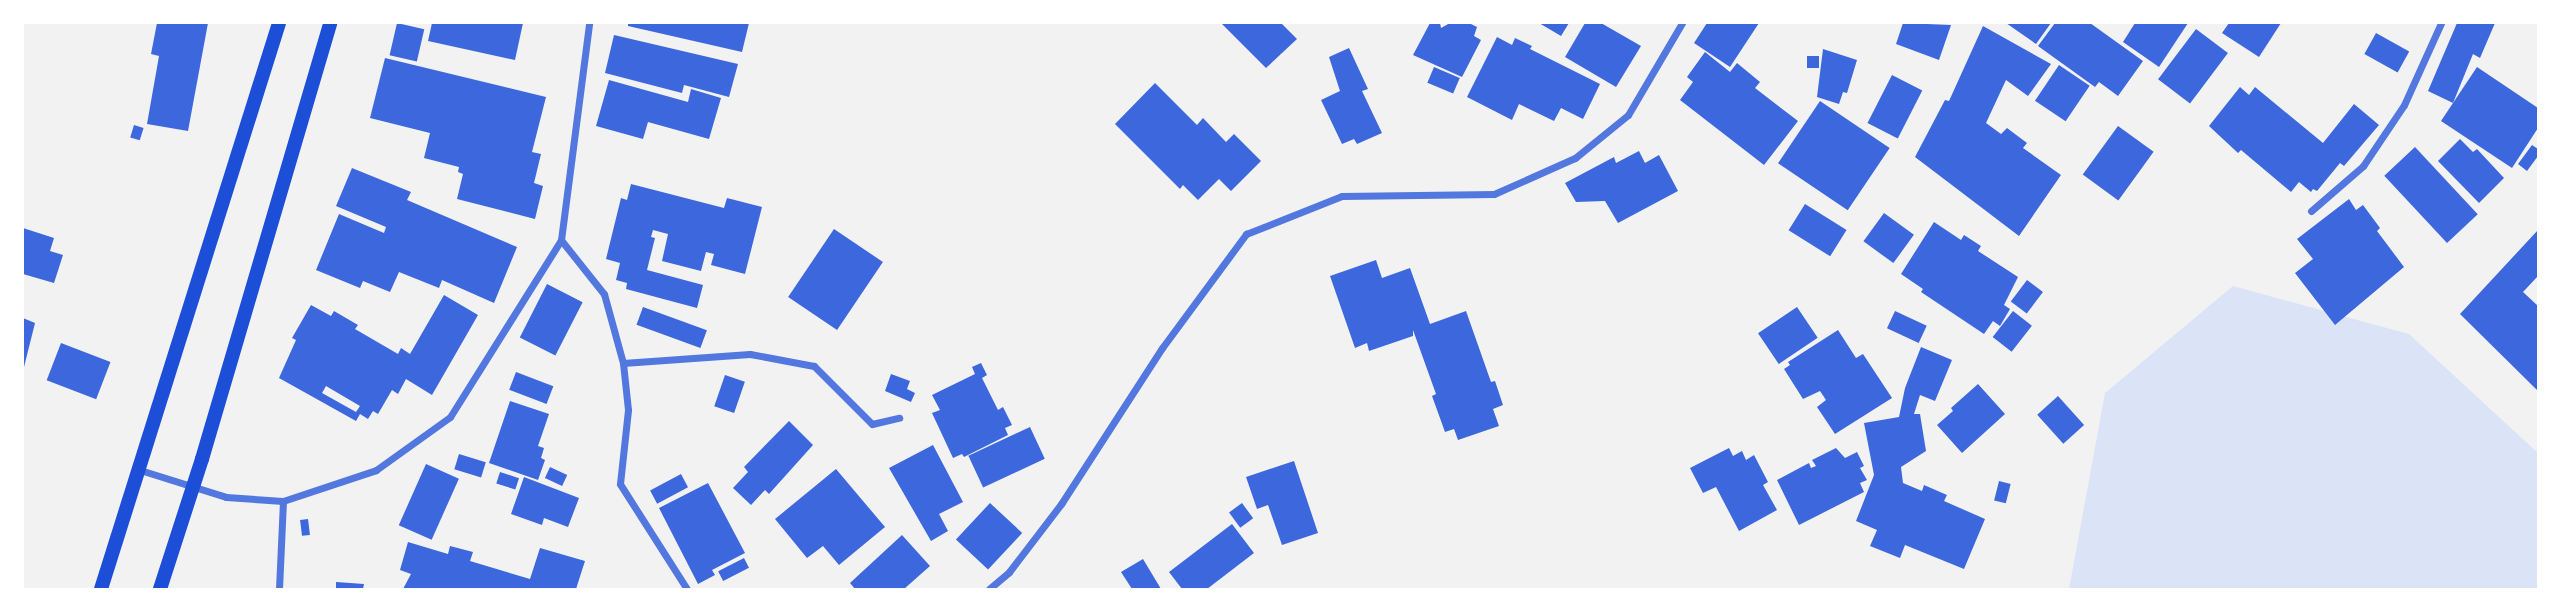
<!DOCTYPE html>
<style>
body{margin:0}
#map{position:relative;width:2561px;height:612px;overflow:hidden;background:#f2f2f2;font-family:Ubuntu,sans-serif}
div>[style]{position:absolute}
.green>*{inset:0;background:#dbe4f7}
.building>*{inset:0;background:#3d67dc;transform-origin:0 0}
.minor>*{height:7px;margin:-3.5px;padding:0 3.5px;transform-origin:3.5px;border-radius:3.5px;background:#5277de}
.secondary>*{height:14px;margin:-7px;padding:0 7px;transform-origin:7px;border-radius:7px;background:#1d4ed8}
span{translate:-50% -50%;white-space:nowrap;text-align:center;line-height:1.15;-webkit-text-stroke:7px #fff;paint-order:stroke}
.frame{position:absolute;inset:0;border:24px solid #fff;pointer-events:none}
</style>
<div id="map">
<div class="green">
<div style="clip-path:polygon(2233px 286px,2409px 334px,2538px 453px,2538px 589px,2069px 589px,2105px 393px)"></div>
</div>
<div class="building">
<div style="clip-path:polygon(157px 23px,208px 23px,188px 131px,147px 124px,159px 56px,151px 54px)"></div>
<div style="left:397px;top:23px;width:28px;height:33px;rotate:13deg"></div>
<div style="clip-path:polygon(432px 23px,523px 23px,515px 60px,428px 41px)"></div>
<div style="clip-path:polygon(628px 23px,749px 23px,742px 52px,628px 26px)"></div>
<div style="clip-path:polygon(1221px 23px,1281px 23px,1297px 39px,1266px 68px)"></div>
<div style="clip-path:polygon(1430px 23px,1440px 23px,1441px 28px,1450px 23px,1469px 23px,1477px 27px,1474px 36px,1481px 40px,1462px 77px,1413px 55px)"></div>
<div style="clip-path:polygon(1539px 23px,1569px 23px,1561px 36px)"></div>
<div style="clip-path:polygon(1585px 23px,1601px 23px,1641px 46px,1616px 87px,1565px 57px)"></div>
<div style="clip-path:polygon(1707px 23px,1759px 23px,1730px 67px,1694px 43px)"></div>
<div style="clip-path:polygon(1903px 23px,1951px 25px,1939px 60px,1896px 44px)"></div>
<div style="clip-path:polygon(2006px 23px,2051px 23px,2036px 44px)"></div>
<div style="clip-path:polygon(2055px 23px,2090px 23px,2143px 61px,2118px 96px,2099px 82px,2095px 87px,2038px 46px)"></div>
<div style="clip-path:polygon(2135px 23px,2188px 23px,2159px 67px,2123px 42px)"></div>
<div style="clip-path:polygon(2229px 23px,2281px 23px,2259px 57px,2222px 33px)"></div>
<div style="clip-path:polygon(2457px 23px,2495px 23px,2480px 58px,2473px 54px,2453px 103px,2428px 91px)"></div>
<div style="clip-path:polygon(1983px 26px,2051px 64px,2028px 96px,2006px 80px,1986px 123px,2001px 134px,2007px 128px,2027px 143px,2023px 148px,2061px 175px,2019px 236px,1915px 157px,1945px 100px,1949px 101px)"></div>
<div style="left:2196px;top:29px;width:40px;height:63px;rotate:37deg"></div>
<div style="left:2376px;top:33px;width:38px;height:24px;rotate:29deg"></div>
<div style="clip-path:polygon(614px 35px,738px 64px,729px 97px,684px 85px,682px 93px,605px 73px)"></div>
<div style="clip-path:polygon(1497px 37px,1512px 45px,1515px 38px,1532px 46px,1530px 49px,1600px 84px,1583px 119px,1561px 108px,1554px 121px,1519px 104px,1512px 120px,1467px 97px)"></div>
<div style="clip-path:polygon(1349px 48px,1368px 89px,1362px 91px,1382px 133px,1357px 144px,1354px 139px,1342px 144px,1321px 100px,1340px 91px,1329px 57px)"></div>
<div style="clip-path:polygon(1823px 49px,1857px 60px,1847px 93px,1843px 92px,1839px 104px,1817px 97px)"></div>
<div style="clip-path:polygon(1705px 52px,1730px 72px,1737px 63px,1760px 82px,1755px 88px,1798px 121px,1764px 165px,1680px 100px,1693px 82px,1687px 77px)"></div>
<div style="left:1807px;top:56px;width:12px;height:12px"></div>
<div style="clip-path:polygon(385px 58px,546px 97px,532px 152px,541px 154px,534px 183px,543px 186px,535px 219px,457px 199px,463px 174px,458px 172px,459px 167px,424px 158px,430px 133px,370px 118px)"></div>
<div style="left:2059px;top:65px;width:37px;height:43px;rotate:34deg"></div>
<div style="left:1434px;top:67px;width:28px;height:17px;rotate:23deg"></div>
<div style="clip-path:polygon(2477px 67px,2538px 108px,2538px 128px,2512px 168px,2441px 121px)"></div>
<div style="left:1892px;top:75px;width:34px;height:54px;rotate:27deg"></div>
<div style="clip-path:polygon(609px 80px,688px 102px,691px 89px,721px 98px,709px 139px,648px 122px,643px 139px,596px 126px)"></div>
<div style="clip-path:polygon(1155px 83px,1197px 125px,1203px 118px,1226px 142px,1234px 134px,1261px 161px,1231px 191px,1219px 179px,1198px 200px,1183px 185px,1180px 189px,1115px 124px)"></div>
<div style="clip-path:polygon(2240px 87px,2249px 95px,2255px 87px,2323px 143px,2354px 104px,2379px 125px,2344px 166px,2340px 163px,2317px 191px,2313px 189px,2311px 192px,2299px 182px,2291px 192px,2241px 150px,2238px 153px,2209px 126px)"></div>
<div style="left:1820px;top:101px;width:84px;height:75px;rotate:34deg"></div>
<div style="left:134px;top:125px;width:10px;height:13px;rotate:17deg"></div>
<div style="left:2118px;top:126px;width:44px;height:60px;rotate:36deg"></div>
<div style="clip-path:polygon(2460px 139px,2473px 152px,2477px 149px,2504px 178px,2479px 203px,2438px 161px)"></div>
<div style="clip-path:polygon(2532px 145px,2538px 149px,2538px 156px,2527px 171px,2518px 164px)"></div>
<div style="left:2415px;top:147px;width:92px;height:42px;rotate:47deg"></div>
<div style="clip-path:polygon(1639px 151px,1645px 163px,1659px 155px,1678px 191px,1618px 223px,1605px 201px,1576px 202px,1565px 183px,1614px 157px,1616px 163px)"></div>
<div style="clip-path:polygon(352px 168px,411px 192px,407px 200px,517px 247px,494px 303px,442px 280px,439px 288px,399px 272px,390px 292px,363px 281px,360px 288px,316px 270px,339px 214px,384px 233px,386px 227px,336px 206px)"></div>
<div style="clip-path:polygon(631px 184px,724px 208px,727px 198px,762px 207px,745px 274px,711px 265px,714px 254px,706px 252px,701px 271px,662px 261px,668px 234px,653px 230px,651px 237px,655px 238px,647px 270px,703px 285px,697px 308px,626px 289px,627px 283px,616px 280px,620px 263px,606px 259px,621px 198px,627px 200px)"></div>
<div style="clip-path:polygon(2349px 199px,2356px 210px,2363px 205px,2380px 228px,2377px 231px,2404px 267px,2335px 325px,2295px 273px,2313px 259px,2297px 239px)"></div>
<div style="left:1805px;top:204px;width:49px;height:31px;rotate:32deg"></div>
<div style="left:1884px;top:213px;width:37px;height:35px;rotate:36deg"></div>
<div style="clip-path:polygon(1934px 222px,1961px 240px,1964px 235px,1981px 246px,1978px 251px,2018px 277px,2004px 305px,2010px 309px,2000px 326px,1993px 321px,1984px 334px,1921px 292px,1923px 289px,1901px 274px)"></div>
<div style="clip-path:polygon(23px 228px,54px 238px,50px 251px,63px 255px,54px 283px,23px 274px)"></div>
<div style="left:834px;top:229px;width:59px;height:82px;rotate:34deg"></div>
<div style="clip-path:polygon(2538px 230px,2538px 276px,2523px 292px,2538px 306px,2538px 391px,2460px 314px)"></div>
<div style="clip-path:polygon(1376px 260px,1382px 278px,1410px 268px,1430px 324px,1466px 311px,1491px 382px,1495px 381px,1503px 405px,1493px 409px,1499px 426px,1458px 440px,1454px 429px,1445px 432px,1432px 396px,1436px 394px,1413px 330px,1413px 336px,1369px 351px,1367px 343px,1355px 348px,1330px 276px)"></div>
<div style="left:2027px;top:280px;width:20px;height:27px;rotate:37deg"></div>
<div style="left:547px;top:284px;width:40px;height:60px;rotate:27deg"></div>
<div style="clip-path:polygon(evenodd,444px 295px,478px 315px,432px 395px,406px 379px,398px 394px,392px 390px,378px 414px,373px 411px,368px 419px,360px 414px,356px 421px,279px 378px,296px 340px,292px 338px,311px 305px,331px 316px,334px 311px,358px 325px,355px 329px,398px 354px,401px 348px,410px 354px,444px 295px,326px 386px,360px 406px,356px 412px,322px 393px,326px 386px)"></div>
<div style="left:643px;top:307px;width:68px;height:19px;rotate:20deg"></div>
<div style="left:1797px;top:307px;width:37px;height:47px;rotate:56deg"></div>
<div style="left:1895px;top:311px;width:35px;height:19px;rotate:25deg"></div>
<div style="left:2013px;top:311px;width:24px;height:33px;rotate:38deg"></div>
<div style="clip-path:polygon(23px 318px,35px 323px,24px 367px,23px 367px)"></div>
<div style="clip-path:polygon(1838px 330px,1856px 358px,1863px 354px,1892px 398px,1835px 434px,1817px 407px,1826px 400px,1820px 391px,1803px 399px,1784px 369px,1790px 365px,1788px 362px)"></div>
<div style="left:61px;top:343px;width:53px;height:40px;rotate:21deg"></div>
<div style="clip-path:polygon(1921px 347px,1952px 360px,1935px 401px,1920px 395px,1914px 414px,1920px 414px,1926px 451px,1901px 467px,1903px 483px,1922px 491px,1924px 485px,1947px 495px,1944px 501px,1985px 519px,1964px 569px,1905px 545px,1900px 558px,1870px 546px,1877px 530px,1856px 521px,1874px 475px,1864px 423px,1899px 417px,1905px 388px)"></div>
<div style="clip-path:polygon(981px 363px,987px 375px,982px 378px,998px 410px,1003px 407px,1012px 425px,1005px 428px,1008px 435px,964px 457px,962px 454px,953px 458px,932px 413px,940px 410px,932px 395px,975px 374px,972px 367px)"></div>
<div style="left:516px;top:372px;width:40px;height:19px;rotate:21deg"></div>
<div style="clip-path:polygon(891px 374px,910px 381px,907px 389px,915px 393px,911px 402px,885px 391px)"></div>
<div style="left:725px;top:375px;width:21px;height:33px;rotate:19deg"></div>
<div style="clip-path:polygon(1978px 384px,2005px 414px,1962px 453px,1937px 425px,1953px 411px,1951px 408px)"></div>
<div style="left:2058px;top:396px;width:39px;height:28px;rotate:48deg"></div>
<div style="clip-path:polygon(510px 401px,549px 414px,538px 446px,544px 448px,541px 458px,545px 460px,538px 480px,489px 463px)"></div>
<div style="clip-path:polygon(789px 421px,813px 445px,769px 494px,765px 490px,751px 505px,733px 488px,748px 472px,744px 467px)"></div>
<div style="left:1030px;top:427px;width:35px;height:68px;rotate:65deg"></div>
<div style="clip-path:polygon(933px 445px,963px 502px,939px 514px,948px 531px,931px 541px,889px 468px)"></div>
<div style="clip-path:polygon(1729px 448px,1733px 456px,1742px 451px,1746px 460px,1754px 455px,1768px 482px,1763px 485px,1777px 510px,1739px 531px,1716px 487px,1703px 493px,1690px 468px)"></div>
<div style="clip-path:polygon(1836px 448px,1845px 458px,1857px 452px,1864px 466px,1860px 468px,1867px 480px,1860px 483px,1864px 492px,1799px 525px,1777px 480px,1809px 463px,1811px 468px,1816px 466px,1812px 460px)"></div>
<div style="left:459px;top:454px;width:28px;height:16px;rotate:17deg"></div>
<div style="clip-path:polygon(1294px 461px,1318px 533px,1282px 545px,1268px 505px,1257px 509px,1246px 477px)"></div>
<div style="left:426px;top:464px;width:36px;height:67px;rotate:24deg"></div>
<div style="left:550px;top:467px;width:19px;height:12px;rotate:25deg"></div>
<div style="clip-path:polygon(836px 469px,885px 527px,839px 565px,823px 546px,807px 558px,775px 519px)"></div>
<div style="left:500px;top:472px;width:20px;height:12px;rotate:18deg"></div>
<div style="left:681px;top:474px;width:15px;height:35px;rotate:62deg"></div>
<div style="clip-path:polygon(524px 477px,579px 498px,568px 527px,544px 518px,542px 525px,511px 514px)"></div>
<div style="left:1999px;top:481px;width:12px;height:20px;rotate:14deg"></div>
<div style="clip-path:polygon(708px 483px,745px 553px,712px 570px,715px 575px,698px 584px,659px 508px)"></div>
<div style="left:990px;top:503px;width:44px;height:50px;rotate:43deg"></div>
<div style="left:1242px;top:503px;width:19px;height:16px;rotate:54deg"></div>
<div style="left:308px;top:519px;width:16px;height:8px;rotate:83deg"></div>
<div style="clip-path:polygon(1232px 524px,1254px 553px,1207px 589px,1182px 589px,1169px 572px)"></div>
<div style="clip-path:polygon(902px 535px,930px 566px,904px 589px,855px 589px,850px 583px)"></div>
<div style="clip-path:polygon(408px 542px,448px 554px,450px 546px,473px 552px,470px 561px,530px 579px,540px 548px,585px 561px,576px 589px,403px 589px,411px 574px,400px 570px)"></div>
<div style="left:744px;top:558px;width:11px;height:29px;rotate:63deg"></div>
<div style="clip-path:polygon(1143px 559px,1161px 589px,1132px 589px,1121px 572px)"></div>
<div style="clip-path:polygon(336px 582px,364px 584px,363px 589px,336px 589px)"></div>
</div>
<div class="minor">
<div style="left:2311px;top:211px;width:69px;rotate:-40.9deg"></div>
<div style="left:2363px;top:166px;width:73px;rotate:-56.1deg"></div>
<div style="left:2404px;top:105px;width:90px;rotate:-65.7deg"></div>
<div style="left:561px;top:240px;width:69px;rotate:51.5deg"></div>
<div style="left:604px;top:294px;width:72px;rotate:74.6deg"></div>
<div style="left:623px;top:363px;width:47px;rotate:83.9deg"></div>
<div style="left:628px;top:410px;width:74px;rotate:96.2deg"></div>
<div style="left:620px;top:484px;width:125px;rotate:57.5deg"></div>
<div style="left:623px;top:363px;width:127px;rotate:-4.1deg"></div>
<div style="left:750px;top:354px;width:65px;rotate:10.6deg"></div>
<div style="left:814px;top:366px;width:82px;rotate:45deg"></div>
<div style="left:872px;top:424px;width:28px;rotate:-13deg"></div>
<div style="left:140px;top:470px;width:90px;rotate:17.4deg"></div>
<div style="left:226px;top:497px;width:57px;rotate:4deg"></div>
<div style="left:283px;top:501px;width:98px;rotate:-18.4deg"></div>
<div style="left:376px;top:470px;width:91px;rotate:-35.6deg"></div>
<div style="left:450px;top:417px;width:209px;rotate:-57.9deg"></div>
<div style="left:561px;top:240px;width:219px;rotate:-82.6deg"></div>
<div style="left:279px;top:589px;width:88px;rotate:-87.4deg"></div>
<div style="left:989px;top:589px;width:26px;rotate:-40deg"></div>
<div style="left:1009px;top:572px;width:86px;rotate:-52.6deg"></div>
<div style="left:1061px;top:504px;width:186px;rotate:-57.1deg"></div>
<div style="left:1162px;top:348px;width:142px;rotate:-53.6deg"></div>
<div style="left:1246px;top:234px;width:103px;rotate:-21.6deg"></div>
<div style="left:1342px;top:196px;width:152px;rotate:-0.8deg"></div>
<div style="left:1494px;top:194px;width:89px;rotate:-24deg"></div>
<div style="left:1575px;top:158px;width:68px;rotate:-39.1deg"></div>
<div style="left:1628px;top:115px;width:107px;rotate:-59.6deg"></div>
</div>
<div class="secondary">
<div style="left:101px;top:589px;width:593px;rotate:-72.54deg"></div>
<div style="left:160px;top:589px;width:137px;rotate:-72.1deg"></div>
<div style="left:202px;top:459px;width:454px;rotate:-73.6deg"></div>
</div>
<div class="frame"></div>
</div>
